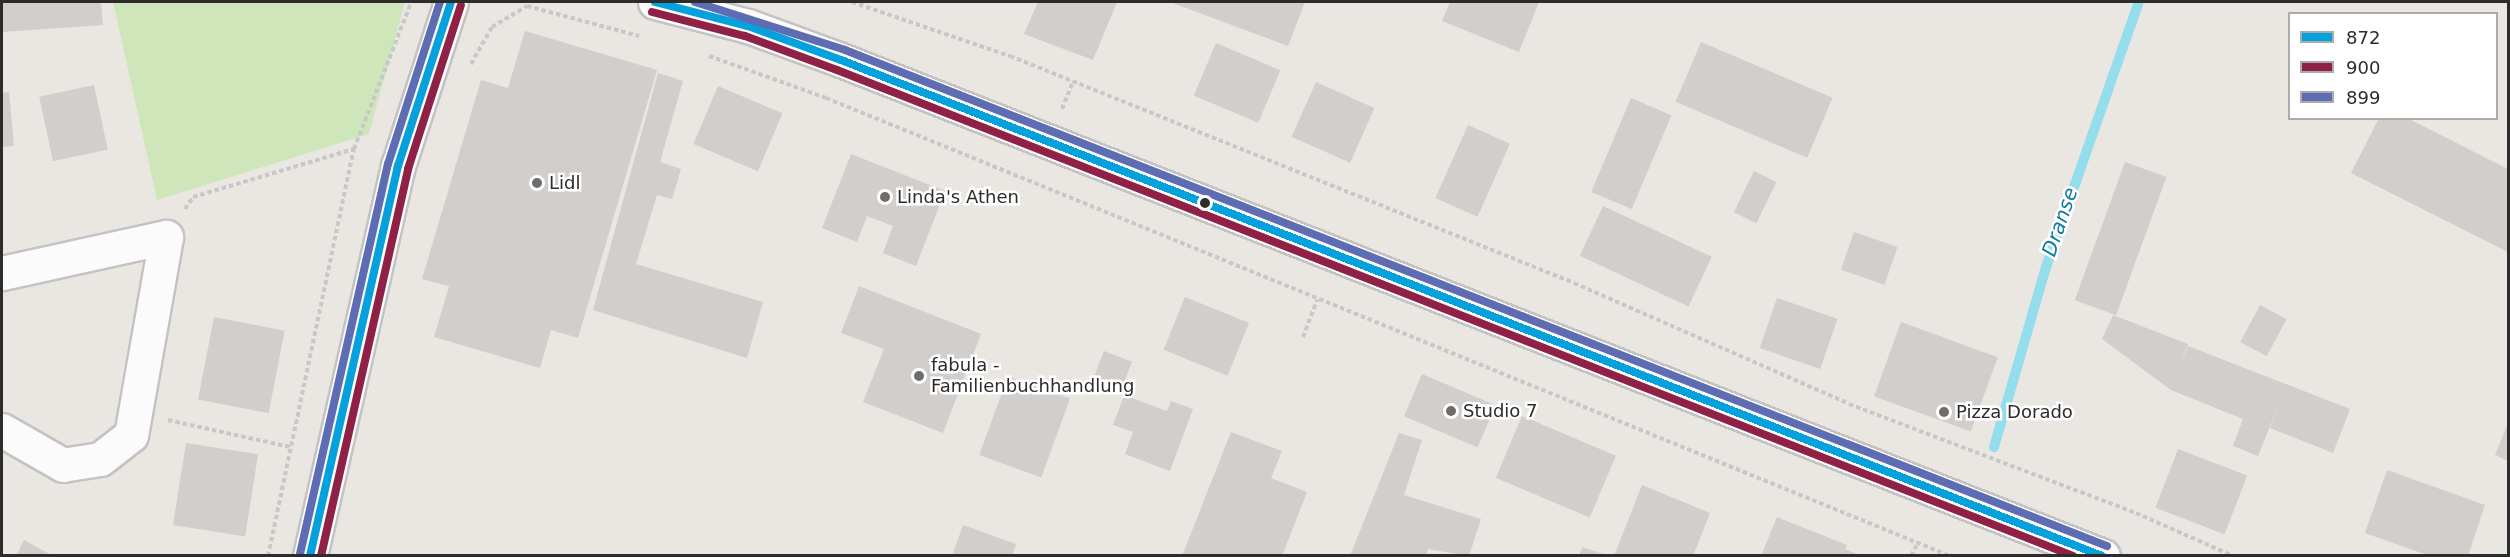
<!DOCTYPE html>
<style>
body{margin:0}
#map{position:relative;width:2510px;height:557px;overflow:hidden;background:#eae6e2;font-family:"DejaVu Sans",sans-serif}
div>[style]{position:absolute}
.green>*{inset:0;background:#cfe6ba}
.stream>*{height:10px;margin:-5px;padding:0 5px;transform-origin:5px;border-radius:5px;background:#94dded}
.building>*{inset:0;background:#d1cecb;transform-origin:0 0}
.path>*{height:4px;margin-top:-2px;transform-origin:0;background:repeating-linear-gradient(90deg,#c8c8c7 0 4.5px,transparent 0 7.5px)}
.roads{filter:drop-shadow(2px 0 #c4c3c3) drop-shadow(-2px 0 #c4c3c3) drop-shadow(0 2px #c4c3c3) drop-shadow(0 -2px #c4c3c3)}
.minor>*{height:33px;margin:-16.5px;padding:0 16.5px;transform-origin:16.5px;border-radius:16.5px;background:#fcfbfb}
.tertiary>*{height:33px;margin:-16.5px;padding:0 16.5px;transform-origin:16.5px;border-radius:16.5px;background:#fcfbfb}
.secondary>*{height:33px;margin:-16.5px;padding:0 16.5px;transform-origin:16.5px;border-radius:16.5px;background:#fcfbfb}
.bus-1>*{height:8px;margin:-4px;padding:0 4px;transform-origin:4px;border-radius:4px;background:#04a1dc}
.bus-2>*{height:8px;margin:-4px;padding:0 4px;transform-origin:4px;border-radius:4px;background:#8e2145}
.bus-3>*{height:8px;margin:-4px;padding:0 4px;transform-origin:4px;border-radius:4px;background:#5d6cb3}
.dots>*{width:16px;height:16px;translate:-50% -50%;box-sizing:border-box;border:3px solid #fff;border-radius:50%}
span{translate:-50% -50%;white-space:nowrap;text-align:center;line-height:1.15;-webkit-text-stroke:5px #fff;paint-order:stroke}
.poi-label{font-size:18px;color:#2c2c2c}
.left{translate:0 -50%;text-align:left}
.water-label{font-size:20px;color:#0a7aa2;font-style:italic}
.frame{position:absolute;inset:0;border:3px solid #2c2c2c;pointer-events:none}
.legend{position:absolute;left:2288px;top:12px;width:210px;height:108px;box-sizing:border-box;background:#fff;border:2px solid #ababab;margin:0;padding:8px 10px;list-style:none;font-size:18px;color:#2c2c2c}
.legend li{display:flex;align-items:center;gap:12px;height:30px}
.legend b{width:30px;border:2px solid #ababab}
</style>
<div id="map">
<div class="green">
<div style="clip-path:polygon(113px 2px,405px 2px,369px 134px,157px 200px)"></div>
</div>
<div class="stream">
<div style="left:1994px;top:447px;width:187px;rotate:-73.9deg"></div>
<div style="left:2046px;top:267px;width:281px;rotate:-70.7deg"></div>
</div>
<div class="building">
<div style="clip-path:polygon(2px 2px,101px 2px,103px 25px,2px 32px)"></div>
<div style="clip-path:polygon(1038px 2px,1117px 2px,1093px 60px,1024px 34px)"></div>
<div style="clip-path:polygon(1170px 2px,1305px 2px,1288px 46px)"></div>
<div style="clip-path:polygon(1450px 2px,1539px 2px,1519px 52px,1442px 21px)"></div>
<div style="clip-path:polygon(525px 31px,657px 70px,578px 338px,551px 330px,540px 368px,434px 337px,449px 286px,422px 279px,481px 80px,508px 88px)"></div>
<div style="left:1701px;top:42px;width:143px;height:65px;rotate:23deg"></div>
<div style="left:1216px;top:43px;width:70px;height:57px;rotate:23deg"></div>
<div style="clip-path:polygon(658px 73px,683px 81px,660px 162px,681px 169px,672px 199px,657px 195px,636px 264px,763px 302px,747px 358px,593px 310px)"></div>
<div style="left:1316px;top:82px;width:64px;height:60px;rotate:24deg"></div>
<div style="left:94px;top:85px;width:66px;height:56px;rotate:78deg"></div>
<div style="left:718px;top:86px;width:70px;height:63px;rotate:23deg"></div>
<div style="clip-path:polygon(9px 92px,14px 146px,2px 147px,2px 93px)"></div>
<div style="left:1631px;top:98px;width:44px;height:102px;rotate:23deg"></div>
<div style="clip-path:polygon(2379px 118px,2407px 118px,2508px 169px,2508px 252px,2351px 173px)"></div>
<div style="left:1468px;top:125px;width:46px;height:80px;rotate:24deg"></div>
<div style="clip-path:polygon(851px 154px,945px 191px,916px 266px,883px 253px,893px 226px,867px 216px,857px 242px,822px 228px)"></div>
<div style="left:2125px;top:162px;width:44px;height:147px;rotate:20deg"></div>
<div style="left:1754px;top:171px;width:25px;height:46px;rotate:26deg"></div>
<div style="left:1603px;top:206px;width:120px;height:55px;rotate:25deg"></div>
<div style="left:1854px;top:232px;width:46px;height:40px;rotate:19deg"></div>
<div style="clip-path:polygon(859px 286px,981px 334px,943px 433px,863px 402px,884px 349px,841px 333px)"></div>
<div style="left:1185px;top:297px;width:69px;height:57px;rotate:22deg"></div>
<div style="left:1777px;top:298px;width:64px;height:53px;rotate:19deg"></div>
<div style="left:2260px;top:305px;width:30px;height:42px;rotate:28deg"></div>
<div style="clip-path:polygon(2113px 315px,2188px 344px,2179px 367px,2188px 346px,2350px 409px,2333px 453px,2270px 428px,2281px 399px,2258px 456px,2233px 446px,2243px 419px,2171px 390px,2102px 339px)"></div>
<div style="left:214px;top:317px;width:72px;height:84px;rotate:11deg"></div>
<div style="left:1901px;top:322px;width:103px;height:79px;rotate:20deg"></div>
<div style="left:1104px;top:351px;width:30px;height:30px;rotate:21deg"></div>
<div style="left:1422px;top:374px;width:80px;height:46px;rotate:23deg"></div>
<div style="left:1008px;top:376px;width:66px;height:84px;rotate:20deg"></div>
<div style="clip-path:polygon(1124px 395px,1167px 411px,1171px 401px,1193px 409px,1170px 471px,1125px 454px,1133px 432px,1113px 425px)"></div>
<div style="left:1522px;top:416px;width:102px;height:67px;rotate:23deg"></div>
<div style="clip-path:polygon(2508px 423px,2508px 461px,2495px 455px)"></div>
<div style="clip-path:polygon(1231px 432px,1282px 451px,1271px 478px,1307px 492px,1282px 556px,1182px 556px)"></div>
<div style="clip-path:polygon(1399px 433px,1422px 440px,1404px 495px,1481px 519px,1469px 556px,1428px 549px,1426px 556px,1350px 556px)"></div>
<div style="left:186px;top:443px;width:73px;height:83px;rotate:9deg"></div>
<div style="left:2178px;top:449px;width:74px;height:63px;rotate:21deg"></div>
<div style="clip-path:polygon(2387px 470px,2485px 505px,2468px 556px,2430px 556px,2365px 533px)"></div>
<div style="clip-path:polygon(1642px 485px,1710px 513px,1693px 556px,1614px 556px)"></div>
<div style="clip-path:polygon(1777px 517px,1847px 545px,1845px 549px,1862px 556px,1761px 556px)"></div>
<div style="clip-path:polygon(963px 525px,1016px 544px,1012px 556px,952px 556px)"></div>
<div style="clip-path:polygon(24px 540px,53px 556px,16px 556px)"></div>
<div style="clip-path:polygon(1582px 547px,1606px 555px,1605px 556px,1579px 556px)"></div>
</div>
<div class="path">
<div style="left:852px;top:2px;width:167px;rotate:18.9deg"></div>
<div style="left:1010px;top:56px;width:608px;rotate:21.92deg"></div>
<div style="left:1574px;top:283px;width:300px;rotate:23.7deg"></div>
<div style="left:1849px;top:404px;width:307px;rotate:20.8deg"></div>
<div style="left:2136px;top:513px;width:106px;rotate:23.9deg"></div>
<div style="left:709px;top:56px;width:124px;rotate:19.7deg"></div>
<div style="left:826px;top:98px;width:1214px;rotate:22.17deg"></div>
<div style="left:471px;top:64px;width:43px;rotate:-60.4deg"></div>
<div style="left:492px;top:27px;width:41px;rotate:-31deg"></div>
<div style="left:527px;top:6px;width:116px;rotate:15deg"></div>
<div style="left:1062px;top:109px;width:29px;rotate:-68deg"></div>
<div style="left:185px;top:209px;width:14px;rotate:-56deg"></div>
<div style="left:193px;top:197px;width:168px;rotate:-16.6deg"></div>
<div style="left:1303px;top:337px;width:40px;rotate:-69deg"></div>
<div style="left:168px;top:420px;width:125px;rotate:12.5deg"></div>
<div style="left:268px;top:556px;width:416px;rotate:-78.1deg"></div>
<div style="left:354px;top:149px;width:155px;rotate:-68.7deg"></div>
<div style="left:1911px;top:556px;width:16px;rotate:-63deg"></div>
</div>
<div class="roads">
<div class="minor">
<div style="left:2px;top:273px;width:168px;rotate:-12.4deg"></div>
<div style="left:166px;top:237px;width:201px;rotate:100deg"></div>
<div style="left:131px;top:435px;width:39px;rotate:142deg"></div>
<div style="left:100px;top:459px;width:37px;rotate:171deg"></div>
<div style="left:63px;top:465px;width:70px;rotate:-150.2deg"></div>
</div>
<div class="tertiary">
<div style="left:310px;top:556px;width:400px;rotate:-77.3deg"></div>
<div style="left:398px;top:166px;width:172px;rotate:-72.1deg"></div>
</div>
<div class="secondary">
<div style="left:655px;top:2px;width:96px;rotate:14.5deg"></div>
<div style="left:748px;top:26px;width:99px;rotate:20.1deg"></div>
<div style="left:841px;top:60px;width:1356px;rotate:21.46deg"></div>
</div>
</div>
<div class="bus-1">
<div style="left:655px;top:2px;width:96px;rotate:14.5deg"></div>
<div style="left:748px;top:26px;width:99px;rotate:20.1deg"></div>
<div style="left:841px;top:60px;width:1355px;rotate:21.47deg"></div>
<div style="left:310px;top:556px;width:400px;rotate:-77.3deg"></div>
<div style="left:398px;top:166px;width:172px;rotate:-72.1deg"></div>
</div>
<div class="bus-2">
<div style="left:652px;top:12px;width:96px;rotate:14.5deg"></div>
<div style="left:745px;top:36px;width:98px;rotate:20.3deg"></div>
<div style="left:837px;top:70px;width:1328px;rotate:21.46deg"></div>
<div style="left:321px;top:556px;width:397px;rotate:-77.3deg"></div>
<div style="left:408px;top:169px;width:172px;rotate:-72.1deg"></div>
</div>
<div class="bus-3">
<div style="left:695px;top:2px;width:157px;rotate:17.7deg"></div>
<div style="left:845px;top:50px;width:1356px;rotate:21.46deg"></div>
<div style="left:300px;top:554px;width:400px;rotate:-77.3deg"></div>
<div style="left:388px;top:164px;width:170px;rotate:-72.2deg"></div>
</div>
<div class="dots">
<div style="left:537px;top:183px;background:#6e6d6c"></div>
<div style="left:885px;top:197px;background:#6e6d6c"></div>
<div style="left:1205px;top:203px;background:#2c2c2c"></div>
<div style="left:919px;top:376px;background:#6e6d6c"></div>
<div style="left:1451px;top:411px;background:#6e6d6c"></div>
<div style="left:1944px;top:412px;background:#6e6d6c"></div>
</div>
<div class="poi-label">
<span class="left" style="left:549px;top:183px">Lidl</span>
<span class="left" style="left:897px;top:197px">Linda's Athen</span>
<span class="left" style="left:931px;top:376px">fabula -<br>Familienbuchhandlung</span>
<span class="left" style="left:1463px;top:411px">Studio 7</span>
<span class="left" style="left:1956px;top:412px">Pizza Dorado</span>
</div>
<div class="water-label">
<span style="left:2060px;top:222px;rotate:-71deg">Dranse</span>
</div>
<div class="frame"></div>
<ul class="legend">
<li><b style="height:8px;background:#04a1dc"></b>872</li>
<li><b style="height:8px;background:#8e2145"></b>900</li>
<li><b style="height:8px;background:#5d6cb3"></b>899</li>
</ul>
</div>
